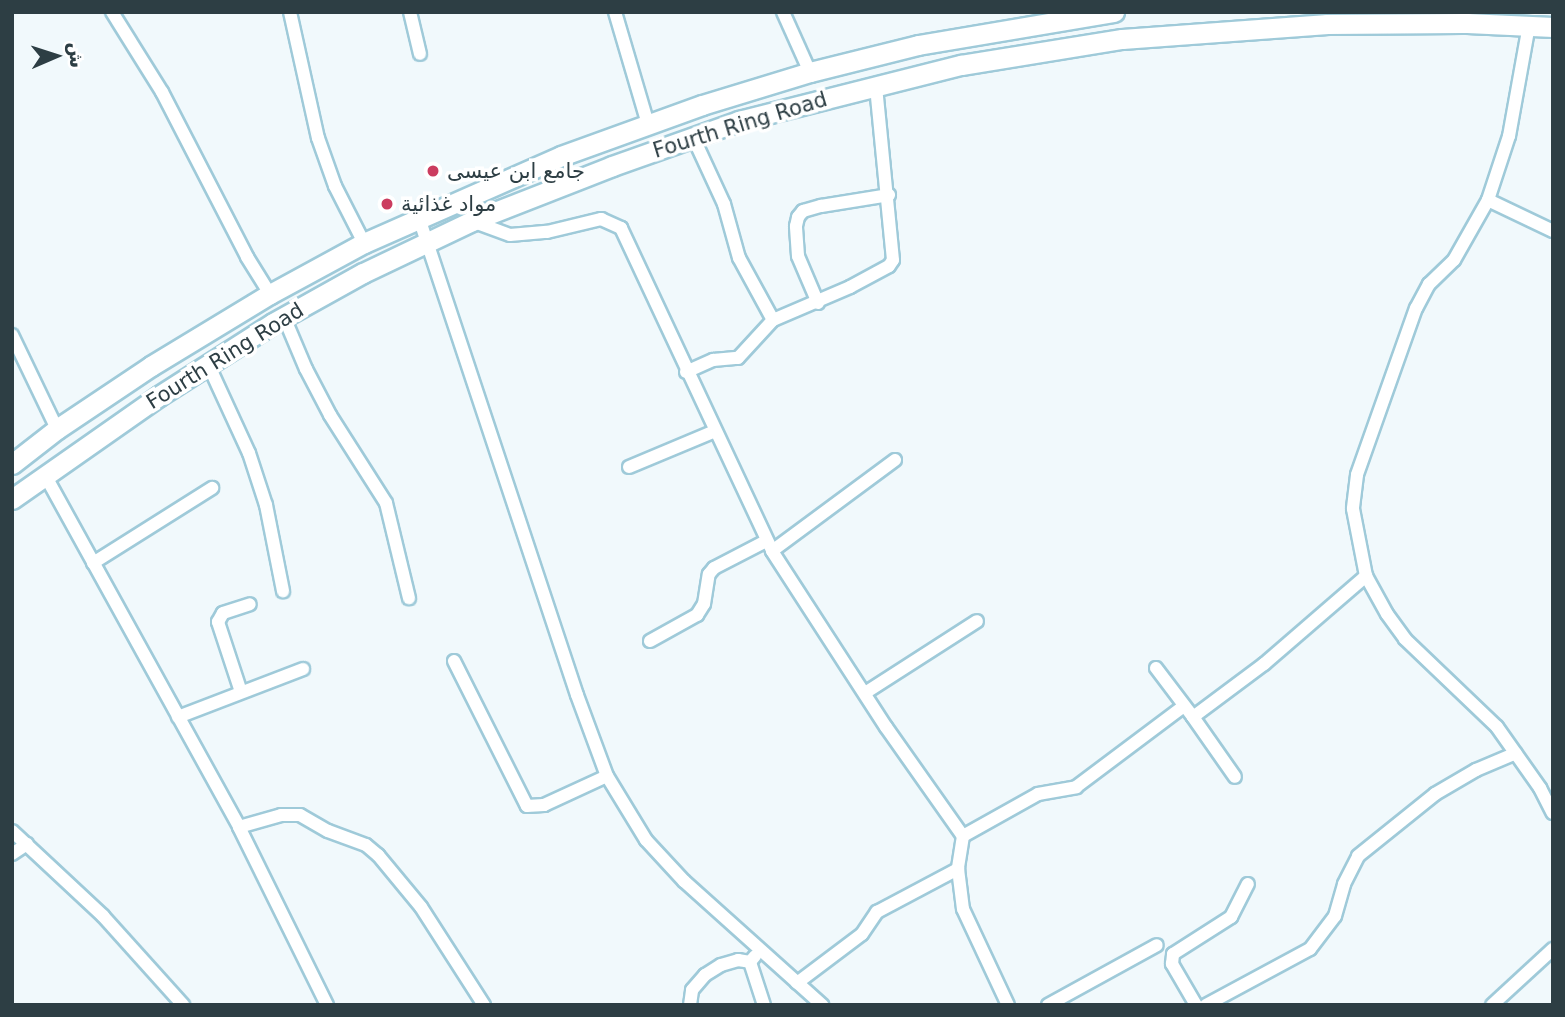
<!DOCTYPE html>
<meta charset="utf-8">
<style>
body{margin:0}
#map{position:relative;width:1565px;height:1017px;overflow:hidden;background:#f1f9fc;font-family:"DejaVu Sans","Noto Sans Arabic",sans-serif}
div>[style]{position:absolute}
.roads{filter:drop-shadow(2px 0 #9fcad9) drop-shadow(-2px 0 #9fcad9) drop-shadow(0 2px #9fcad9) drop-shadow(0 -2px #9fcad9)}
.minor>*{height:12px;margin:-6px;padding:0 6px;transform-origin:6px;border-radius:6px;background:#fff}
.primary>*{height:19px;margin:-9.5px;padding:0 9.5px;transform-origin:9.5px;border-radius:9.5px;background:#fff}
.dots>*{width:19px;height:19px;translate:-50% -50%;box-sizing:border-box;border:4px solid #fff;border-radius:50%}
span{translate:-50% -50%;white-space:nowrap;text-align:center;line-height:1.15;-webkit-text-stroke:7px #fff;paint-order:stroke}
.street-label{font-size:21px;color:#2d3e44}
.poi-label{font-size:21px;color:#2d3e44}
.left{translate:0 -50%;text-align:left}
.frame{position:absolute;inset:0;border:14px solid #2d3e44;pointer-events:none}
.north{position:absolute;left:21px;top:21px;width:70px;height:70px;-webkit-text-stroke:5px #fff;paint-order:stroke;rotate:87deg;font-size:19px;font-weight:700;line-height:28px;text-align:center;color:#2d3e44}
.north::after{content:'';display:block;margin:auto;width:24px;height:32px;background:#2d3e44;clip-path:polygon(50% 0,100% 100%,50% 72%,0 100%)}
</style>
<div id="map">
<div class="roads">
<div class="minor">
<div style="left:112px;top:12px;width:94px;rotate:58deg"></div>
<div style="left:162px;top:92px;width:186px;rotate:62.7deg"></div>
<div style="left:247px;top:257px;width:44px;rotate:58.1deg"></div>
<div style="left:290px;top:12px;width:129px;rotate:77.5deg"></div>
<div style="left:318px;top:138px;width:51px;rotate:70.5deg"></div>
<div style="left:335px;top:186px;width:64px;rotate:63deg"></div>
<div style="left:410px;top:12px;width:43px;rotate:76.6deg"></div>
<div style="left:615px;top:12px;width:117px;rotate:73.6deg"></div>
<div style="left:783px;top:12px;width:66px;rotate:65.8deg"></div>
<div style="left:1529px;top:25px;width:113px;rotate:100.2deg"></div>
<div style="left:1509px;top:136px;width:67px;rotate:108.2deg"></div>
<div style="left:1488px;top:200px;width:69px;rotate:119.5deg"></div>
<div style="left:1454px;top:260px;width:35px;rotate:136deg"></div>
<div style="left:1429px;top:284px;width:27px;rotate:118deg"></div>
<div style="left:1416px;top:308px;width:177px;rotate:109.5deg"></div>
<div style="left:1357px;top:475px;width:34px;rotate:97deg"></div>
<div style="left:1353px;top:509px;width:68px;rotate:79deg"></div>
<div style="left:1366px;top:576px;width:43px;rotate:61.1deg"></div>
<div style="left:1387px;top:614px;width:31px;rotate:54deg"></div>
<div style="left:1405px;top:639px;width:127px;rotate:43.7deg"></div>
<div style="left:1497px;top:727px;width:75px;rotate:54.8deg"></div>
<div style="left:1540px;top:788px;width:28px;rotate:63deg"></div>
<div style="left:1488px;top:200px;width:72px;rotate:25.5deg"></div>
<div style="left:419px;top:218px;width:502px;rotate:71.67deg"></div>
<div style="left:577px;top:695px;width:86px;rotate:69.7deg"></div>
<div style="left:607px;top:776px;width:75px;rotate:58.6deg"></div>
<div style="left:646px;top:840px;width:56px;rotate:47.2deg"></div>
<div style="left:684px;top:881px;width:186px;rotate:41.9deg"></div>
<div style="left:472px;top:221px;width:40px;rotate:20.2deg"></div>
<div style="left:510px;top:235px;width:37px;rotate:-5deg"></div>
<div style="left:547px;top:232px;width:56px;rotate:-13.5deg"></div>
<div style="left:601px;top:219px;width:22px;rotate:24deg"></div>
<div style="left:621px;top:228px;width:357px;rotate:64.9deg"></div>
<div style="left:772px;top:551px;width:210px;rotate:57.1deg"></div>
<div style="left:886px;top:727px;width:133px;rotate:54.8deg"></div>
<div style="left:963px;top:836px;width:33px;rotate:99deg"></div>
<div style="left:958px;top:869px;width:40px;rotate:82.9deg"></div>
<div style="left:963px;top:909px;width:106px;rotate:64.9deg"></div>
<div style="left:818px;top:303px;width:51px;rotate:-113.1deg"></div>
<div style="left:798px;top:256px;width:30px;rotate:-94deg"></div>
<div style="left:796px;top:226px;width:9px;rotate:-77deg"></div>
<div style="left:798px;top:217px;width:8px;rotate:-50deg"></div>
<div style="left:803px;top:211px;width:19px;rotate:-16deg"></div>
<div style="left:821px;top:206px;width:69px;rotate:-9.2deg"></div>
<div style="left:284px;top:317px;width:56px;rotate:67.1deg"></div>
<div style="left:306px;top:369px;width:52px;rotate:62.4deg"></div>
<div style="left:330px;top:415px;width:104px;rotate:57.5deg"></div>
<div style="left:386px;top:503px;width:98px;rotate:76.4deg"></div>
<div style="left:773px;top:320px;width:84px;rotate:-23.2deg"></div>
<div style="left:850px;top:287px;width:44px;rotate:-28.3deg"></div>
<div style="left:889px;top:266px;width:7px;rotate:-56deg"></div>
<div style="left:893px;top:260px;width:174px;rotate:-95.6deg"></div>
<div style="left:12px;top:335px;width:104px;rotate:64.4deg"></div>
<div style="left:208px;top:364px;width:98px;rotate:65.3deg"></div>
<div style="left:249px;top:453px;width:55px;rotate:71.9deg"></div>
<div style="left:266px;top:505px;width:88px;rotate:78.8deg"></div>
<div style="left:686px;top:372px;width:30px;rotate:-24deg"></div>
<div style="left:713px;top:360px;width:25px;rotate:-5deg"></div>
<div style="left:738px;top:358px;width:52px;rotate:-47.4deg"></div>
<div style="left:773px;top:320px;width:71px;rotate:-118.7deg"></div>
<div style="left:739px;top:258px;width:56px;rotate:-105.5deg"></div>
<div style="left:724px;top:204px;width:74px;rotate:-114.8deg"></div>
<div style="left:629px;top:467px;width:93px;rotate:-22.7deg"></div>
<div style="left:45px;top:475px;width:402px;rotate:61.1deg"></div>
<div style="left:239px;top:827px;width:199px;rotate:63.7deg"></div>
<div style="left:772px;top:551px;width:153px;rotate:-36.5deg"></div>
<div style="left:93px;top:563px;width:141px;rotate:-32.2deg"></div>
<div style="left:650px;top:641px;width:54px;rotate:-29deg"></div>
<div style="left:697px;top:615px;width:13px;rotate:-58deg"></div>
<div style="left:704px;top:604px;width:30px;rotate:-81deg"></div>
<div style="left:709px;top:574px;width:8px;rotate:-50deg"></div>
<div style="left:714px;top:568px;width:59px;rotate:-27.4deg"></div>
<div style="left:454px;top:661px;width:162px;rotate:63.3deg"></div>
<div style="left:527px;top:806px;width:17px;rotate:-3deg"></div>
<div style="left:544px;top:805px;width:69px;rotate:-24.7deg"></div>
<div style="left:1156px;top:668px;width:61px;rotate:52.9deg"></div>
<div style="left:1193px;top:717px;width:89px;rotate:-36.7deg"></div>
<div style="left:1264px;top:664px;width:135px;rotate:-40.8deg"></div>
<div style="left:241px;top:692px;width:74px;rotate:-108.2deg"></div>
<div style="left:218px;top:622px;width:10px;rotate:-61deg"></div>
<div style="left:223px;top:613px;width:28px;rotate:-18deg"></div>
<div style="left:865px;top:693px;width:133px;rotate:-32.7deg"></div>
<div style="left:178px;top:717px;width:134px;rotate:-21deg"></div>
<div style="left:1193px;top:717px;width:73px;rotate:55deg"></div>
<div style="left:239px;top:827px;width:44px;rotate:-15.9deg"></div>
<div style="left:281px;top:815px;width:19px"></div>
<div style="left:300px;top:815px;width:32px;rotate:30deg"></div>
<div style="left:328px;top:831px;width:40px;rotate:20.2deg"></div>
<div style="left:366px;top:845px;width:16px;rotate:40deg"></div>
<div style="left:378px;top:855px;width:67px;rotate:50.4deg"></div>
<div style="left:421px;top:907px;width:117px;rotate:57.3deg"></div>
<div style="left:12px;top:831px;width:125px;rotate:43deg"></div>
<div style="left:103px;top:916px;width:120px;rotate:48deg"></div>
<div style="left:963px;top:836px;width:86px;rotate:-29.2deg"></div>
<div style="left:1038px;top:794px;width:39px;rotate:-10deg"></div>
<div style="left:1076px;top:787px;width:135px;rotate:-36.9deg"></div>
<div style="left:12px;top:854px;width:18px;rotate:-34deg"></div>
<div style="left:755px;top:956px;width:8px;rotate:130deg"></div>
<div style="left:750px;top:962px;width:45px;rotate:72deg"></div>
<div style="left:797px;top:983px;width:81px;rotate:-37deg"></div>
<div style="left:862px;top:934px;width:27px;rotate:-56deg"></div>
<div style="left:877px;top:912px;width:92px;rotate:-28deg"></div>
<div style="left:690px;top:1005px;width:15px;rotate:-82deg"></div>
<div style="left:692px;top:990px;width:20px;rotate:-49deg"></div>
<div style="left:705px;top:975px;width:19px;rotate:-32deg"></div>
<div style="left:721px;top:965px;width:18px;rotate:-16deg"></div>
<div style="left:738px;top:960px;width:12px;rotate:9deg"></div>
<div style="left:1048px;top:1005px;width:124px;rotate:-28.8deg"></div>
<div style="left:1196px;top:1005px;width:48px;rotate:-120.3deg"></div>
<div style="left:1172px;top:964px;width:10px;rotate:-84deg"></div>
<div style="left:1173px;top:954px;width:69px;rotate:-32.5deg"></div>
<div style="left:1231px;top:917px;width:37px;rotate:-63deg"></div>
<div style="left:1206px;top:1005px;width:118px;rotate:-28.3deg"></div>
<div style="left:1310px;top:949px;width:41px;rotate:-52.9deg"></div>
<div style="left:1335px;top:916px;width:33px;rotate:-74deg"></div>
<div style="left:1344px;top:884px;width:31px;rotate:-63deg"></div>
<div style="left:1358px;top:856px;width:99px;rotate:-38.8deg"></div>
<div style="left:1435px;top:794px;width:48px;rotate:-30.3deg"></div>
<div style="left:1476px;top:770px;width:43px;rotate:-23deg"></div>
<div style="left:1492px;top:1005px;width:83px;rotate:-42.6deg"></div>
</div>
<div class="primary">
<div style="left:12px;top:464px;width:57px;rotate:-37.9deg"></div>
<div style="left:57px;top:429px;width:113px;rotate:-33.8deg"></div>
<div style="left:151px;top:366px;width:139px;rotate:-31.2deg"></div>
<div style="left:270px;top:294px;width:107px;rotate:-28.5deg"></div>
<div style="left:364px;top:243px;width:215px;rotate:-23.8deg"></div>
<div style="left:561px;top:156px;width:150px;rotate:-19.9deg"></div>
<div style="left:702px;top:105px;width:113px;rotate:-17deg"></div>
<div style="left:810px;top:72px;width:111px;rotate:-14deg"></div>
<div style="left:918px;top:45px;width:199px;rotate:-9.6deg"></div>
<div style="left:12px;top:499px;width:179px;rotate:-35deg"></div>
<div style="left:159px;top:396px;width:135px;rotate:-32.6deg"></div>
<div style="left:273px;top:323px;width:103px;rotate:-29.1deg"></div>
<div style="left:363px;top:273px;width:121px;rotate:-25.5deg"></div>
<div style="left:472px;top:221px;width:150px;rotate:-21.4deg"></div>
<div style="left:612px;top:166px;width:135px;rotate:-19.5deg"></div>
<div style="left:739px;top:121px;width:229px;rotate:-14.2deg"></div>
<div style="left:961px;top:65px;width:163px;rotate:-9.2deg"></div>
<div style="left:1122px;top:39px;width:206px;rotate:-4.2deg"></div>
<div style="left:1327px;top:24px;width:140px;rotate:-0.4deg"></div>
<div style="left:1467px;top:23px;width:86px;rotate:2.7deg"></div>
</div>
</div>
<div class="dots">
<div style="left:433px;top:171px;background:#cb3c5f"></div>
<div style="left:387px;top:204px;background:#cb3c5f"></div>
</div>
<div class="street-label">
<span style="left:740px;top:125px;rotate:-17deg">Fourth Ring Road</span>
<span style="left:225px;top:356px;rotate:-32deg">Fourth Ring Road</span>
</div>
<div class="poi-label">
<span class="left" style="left:447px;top:171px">جامع ابن عيسى</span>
<span class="left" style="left:401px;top:204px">مواد غذائية</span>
</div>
<div class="frame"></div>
<div class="north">ش</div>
</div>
